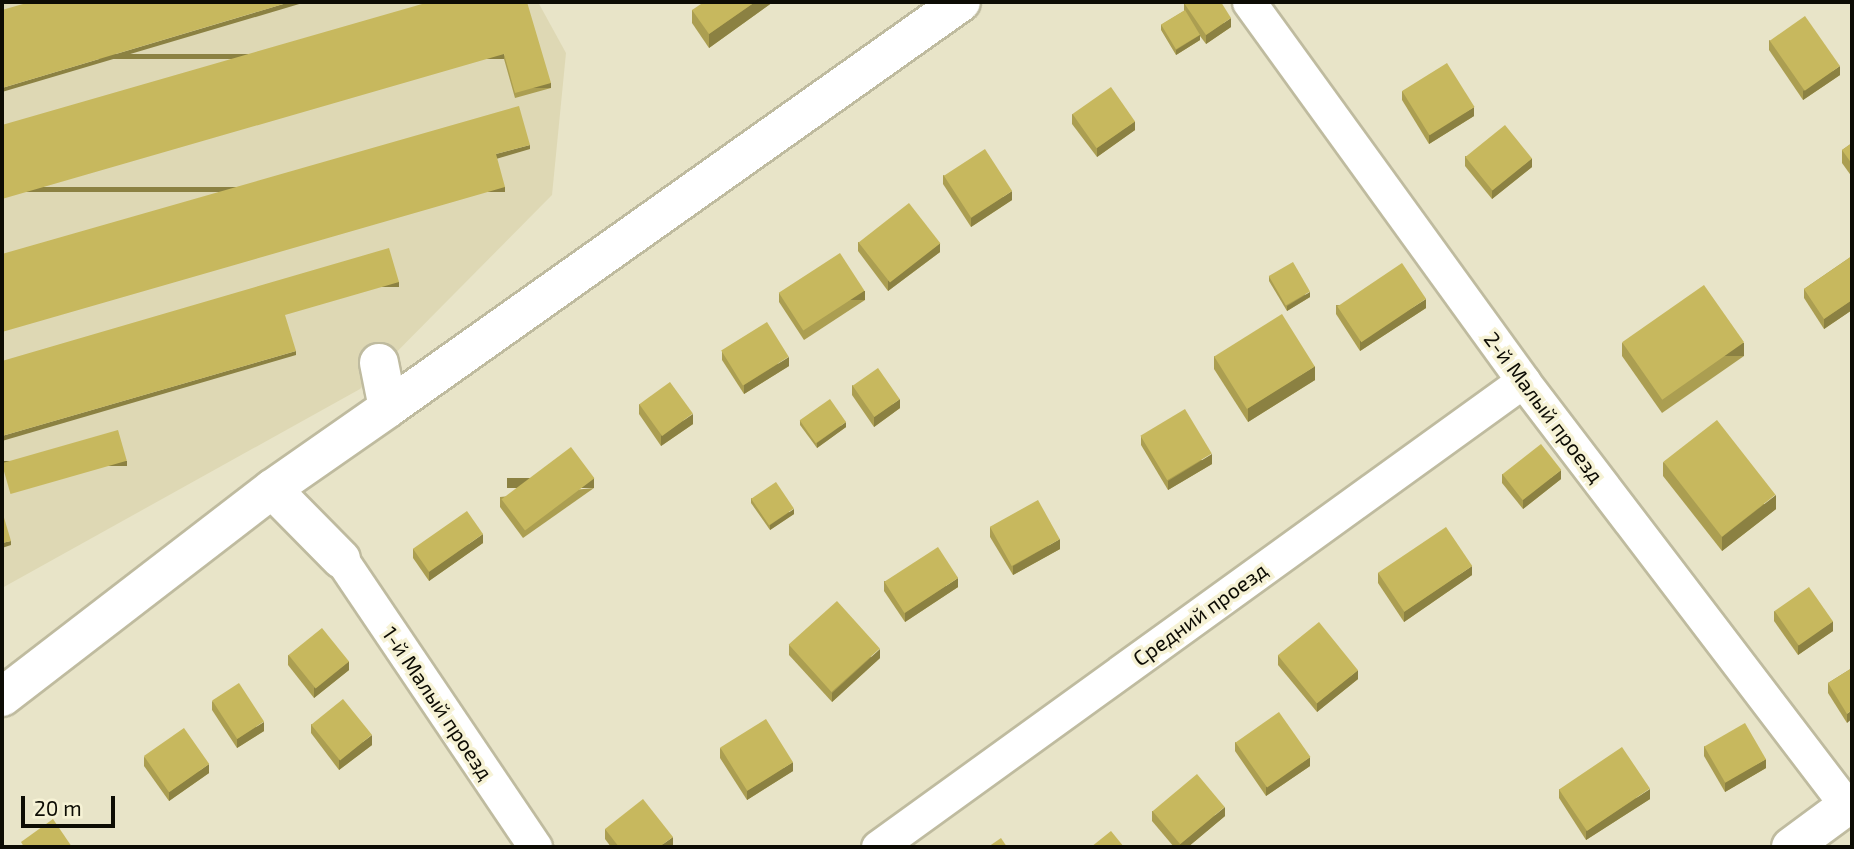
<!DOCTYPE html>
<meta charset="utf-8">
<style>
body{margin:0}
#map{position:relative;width:1854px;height:849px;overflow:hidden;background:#e8e4c8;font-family:"Exo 2",sans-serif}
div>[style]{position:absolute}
.built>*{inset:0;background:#ded8b4}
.roads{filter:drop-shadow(2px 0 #bfbb9f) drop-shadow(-2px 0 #bfbb9f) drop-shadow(0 2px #bfbb9f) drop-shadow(0 -2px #bfbb9f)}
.street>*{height:33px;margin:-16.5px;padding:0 16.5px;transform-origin:16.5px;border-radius:16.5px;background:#fff}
.secondary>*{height:38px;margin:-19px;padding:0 19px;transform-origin:19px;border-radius:19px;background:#fff}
.wall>*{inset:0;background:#ab9e51}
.shaded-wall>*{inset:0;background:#8b8142;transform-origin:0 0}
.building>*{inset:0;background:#c7b85e;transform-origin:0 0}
span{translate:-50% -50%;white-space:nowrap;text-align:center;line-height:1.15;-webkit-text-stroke:7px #f6f2d5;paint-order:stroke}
.street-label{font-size:21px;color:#0d0c04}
.frame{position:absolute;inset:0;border:4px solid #0d0c04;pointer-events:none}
.scale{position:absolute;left:21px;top:796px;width:94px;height:32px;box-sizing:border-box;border:4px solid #0d0c04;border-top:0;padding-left:9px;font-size:21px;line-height:24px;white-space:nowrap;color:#0d0c04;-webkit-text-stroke:5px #f6f2d5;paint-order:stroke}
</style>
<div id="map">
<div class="built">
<div style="clip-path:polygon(2px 2px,538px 2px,566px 53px,552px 195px,360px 389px,2px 588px)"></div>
</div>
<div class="roads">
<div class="street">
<div style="left:1249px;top:2px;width:468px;rotate:54.1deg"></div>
<div style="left:1523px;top:381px;width:534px;rotate:52.68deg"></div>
<div style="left:341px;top:559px;width:347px;rotate:56deg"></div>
<div style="left:878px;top:847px;width:796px;rotate:-35.85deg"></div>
</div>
<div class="secondary">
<div style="left:388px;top:408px;width:702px;rotate:-35.32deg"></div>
<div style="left:341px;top:559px;width:98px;rotate:-134.6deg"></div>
<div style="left:272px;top:489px;width:141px;rotate:-34.9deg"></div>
<div style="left:388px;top:408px;width:46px;rotate:-101.3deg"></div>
<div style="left:2px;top:697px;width:341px;rotate:-37.6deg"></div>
<div style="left:1791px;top:847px;width:76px;rotate:-36.4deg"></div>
</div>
</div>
<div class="wall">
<div style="clip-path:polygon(429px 2px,551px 88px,515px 98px,504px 59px)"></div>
<div style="clip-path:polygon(773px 2px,709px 48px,692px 23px,692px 10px)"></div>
<div style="clip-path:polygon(1184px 3px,1231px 27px,1206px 44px,1200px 36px,1200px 40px,1176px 55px,1161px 30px,1161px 25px,1184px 11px)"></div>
<div style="clip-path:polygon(1769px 40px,1840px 75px,1803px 100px,1769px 50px)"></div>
<div style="clip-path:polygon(1402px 91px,1474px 116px,1429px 144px,1402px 100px)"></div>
<div style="clip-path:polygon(1072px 114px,1135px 130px,1097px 157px,1072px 124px)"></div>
<div style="clip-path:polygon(1852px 143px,1852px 177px,1842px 163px,1842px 150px)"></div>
<div style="clip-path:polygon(1465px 156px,1532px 167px,1492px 199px,1465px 166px)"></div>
<div style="clip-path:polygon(943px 175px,1012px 200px,971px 227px,943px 184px)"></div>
<div style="clip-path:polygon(858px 242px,940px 252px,888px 291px,858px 251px)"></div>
<div style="clip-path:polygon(1852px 256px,1852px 310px,1824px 329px,1804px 298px,1804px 289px)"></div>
<div style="clip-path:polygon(1269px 276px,1310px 297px,1287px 311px,1269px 281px)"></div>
<div style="clip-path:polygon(779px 293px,865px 300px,804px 340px,779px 302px)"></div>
<div style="clip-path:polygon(1336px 305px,1426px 308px,1360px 351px,1336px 314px)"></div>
<div style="clip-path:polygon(1622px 343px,1744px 356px,1662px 413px,1622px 356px)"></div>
<div style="clip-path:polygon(722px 351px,789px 366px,744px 394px,722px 360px)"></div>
<div style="clip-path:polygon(1214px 356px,1315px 380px,1248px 422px,1214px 369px)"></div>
<div style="clip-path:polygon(852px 385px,900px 408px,874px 427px,852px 395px)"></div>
<div style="clip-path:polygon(639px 404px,693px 424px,661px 446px,639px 414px)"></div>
<div style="clip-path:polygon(800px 420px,846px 427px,817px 448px,800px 425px)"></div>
<div style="clip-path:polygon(1141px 436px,1212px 464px,1168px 490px,1141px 445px)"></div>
<div style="clip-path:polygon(1663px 462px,1776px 509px,1722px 551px,1663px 476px)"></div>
<div style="clip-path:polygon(1502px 474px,1561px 479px,1523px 509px,1502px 483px)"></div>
<div style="clip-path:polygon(594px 488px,523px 538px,500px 507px,500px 497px)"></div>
<div style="clip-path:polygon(751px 498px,794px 514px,770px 530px,751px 503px)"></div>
<div style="clip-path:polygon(990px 527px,1060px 549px,1013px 575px,990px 537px)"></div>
<div style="clip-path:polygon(483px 543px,429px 581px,413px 558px,413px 549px)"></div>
<div style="clip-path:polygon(1378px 573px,1472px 575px,1404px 622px,1378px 583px)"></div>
<div style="clip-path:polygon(884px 581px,958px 587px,905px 622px,884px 591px)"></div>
<div style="clip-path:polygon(1774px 611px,1833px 631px,1798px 655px,1774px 621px)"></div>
<div style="clip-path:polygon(789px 645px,880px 658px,832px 702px,789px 655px)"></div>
<div style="clip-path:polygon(288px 655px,349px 670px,314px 698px,288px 665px)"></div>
<div style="clip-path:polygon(1278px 655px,1358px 679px,1317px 712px,1278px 665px)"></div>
<div style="clip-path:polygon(1852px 668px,1847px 723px,1828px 693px,1828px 683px)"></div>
<div style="clip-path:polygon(212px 701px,264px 731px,237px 748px,212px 710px)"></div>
<div style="clip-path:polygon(311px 724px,372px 745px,339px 770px,311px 733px)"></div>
<div style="clip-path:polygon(1235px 742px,1310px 766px,1266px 796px,1235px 751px)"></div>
<div style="clip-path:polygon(1704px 746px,1766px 768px,1725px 792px,1704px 756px)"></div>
<div style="clip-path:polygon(720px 748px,793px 771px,747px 800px,720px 758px)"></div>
<div style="clip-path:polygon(144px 757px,209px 773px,169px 801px,144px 766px)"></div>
<div style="clip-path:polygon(1559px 789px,1650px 799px,1586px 840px,1559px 798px)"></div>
<div style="clip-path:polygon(1152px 811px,1225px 816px,1188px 847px,1174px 847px,1152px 821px)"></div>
<div style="clip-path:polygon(605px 829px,673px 846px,671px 847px,611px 847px,605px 839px)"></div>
</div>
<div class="shaded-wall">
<div style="clip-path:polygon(290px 2px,306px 2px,2px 92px,2px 88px)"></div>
<div style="clip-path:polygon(755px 2px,773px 2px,709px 48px,709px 34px)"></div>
<div style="clip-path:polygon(1231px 18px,1231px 27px,1206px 44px,1206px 35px)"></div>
<div style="clip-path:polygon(1200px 35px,1200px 40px,1176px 55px,1176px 50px)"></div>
<div style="left:504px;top:54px;width:5px;height:523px;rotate:90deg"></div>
<div style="clip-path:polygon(1840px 66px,1840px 75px,1803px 100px,1803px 91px)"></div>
<div style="left:551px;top:83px;width:5px;height:37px;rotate:90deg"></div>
<div style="clip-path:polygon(1474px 107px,1474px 116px,1429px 144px,1429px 134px)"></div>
<div style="clip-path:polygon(1135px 121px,1135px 130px,1097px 157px,1097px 148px)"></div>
<div style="clip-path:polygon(530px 145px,530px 149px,496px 159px,496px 154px)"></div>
<div style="clip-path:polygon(1532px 158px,1532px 167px,1492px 199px,1492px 190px)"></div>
<div style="left:505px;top:187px;width:5px;height:523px;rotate:90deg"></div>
<div style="clip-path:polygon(1012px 191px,1012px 200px,971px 227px,971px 218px)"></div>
<div style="clip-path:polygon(940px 243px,940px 252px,888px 291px,888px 281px)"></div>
<div style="left:399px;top:282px;width:5px;height:119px;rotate:90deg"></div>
<div style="left:865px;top:291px;width:9px;height:73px;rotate:90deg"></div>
<div style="clip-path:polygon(1310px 292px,1310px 297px,1287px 311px,1287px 306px)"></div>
<div style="clip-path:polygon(1426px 299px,1426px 308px,1360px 351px,1360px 341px)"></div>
<div style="clip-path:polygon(1852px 300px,1852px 310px,1824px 329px,1824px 319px)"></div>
<div style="left:1744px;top:343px;width:13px;height:100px;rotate:90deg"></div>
<div style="clip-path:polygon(296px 351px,296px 355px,2px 441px,2px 436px)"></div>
<div style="clip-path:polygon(789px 357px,789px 366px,744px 394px,744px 385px)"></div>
<div style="clip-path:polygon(1315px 366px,1315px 380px,1248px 422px,1248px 408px)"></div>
<div style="clip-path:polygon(900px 399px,900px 408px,874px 427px,874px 417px)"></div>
<div style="clip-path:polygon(693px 414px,693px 424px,661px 446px,661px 436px)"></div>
<div style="clip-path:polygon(846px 422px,846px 427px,817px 448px,817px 443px)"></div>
<div style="clip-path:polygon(1212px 454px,1212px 464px,1168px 490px,1168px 481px)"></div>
<div style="left:127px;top:461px;width:5px;height:130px;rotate:90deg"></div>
<div style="clip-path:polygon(1561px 470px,1561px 479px,1523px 509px,1523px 499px)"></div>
<div style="left:594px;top:478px;width:10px;height:87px;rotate:90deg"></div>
<div style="clip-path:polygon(1776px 495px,1776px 509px,1722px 551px,1722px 537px)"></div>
<div style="clip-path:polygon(794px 509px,794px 514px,770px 530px,770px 525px)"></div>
<div style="clip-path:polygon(483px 534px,483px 543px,429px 581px,429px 572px)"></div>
<div style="clip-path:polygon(1060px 539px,1060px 549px,1013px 575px,1013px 566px)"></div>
<div style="clip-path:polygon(11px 541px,11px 545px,2px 548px,2px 543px)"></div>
<div style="clip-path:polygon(1472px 566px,1472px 575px,1404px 622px,1404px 612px)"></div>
<div style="clip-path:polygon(958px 578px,958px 587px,905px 622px,905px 613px)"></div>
<div style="clip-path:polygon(1833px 621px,1833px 631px,1798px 655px,1798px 645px)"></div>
<div style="clip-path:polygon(880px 649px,880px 658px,832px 702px,832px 693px)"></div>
<div style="clip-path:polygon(349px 661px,349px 670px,314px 698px,314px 688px)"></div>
<div style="clip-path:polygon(1358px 670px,1358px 679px,1317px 712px,1317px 703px)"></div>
<div style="clip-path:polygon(1852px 710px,1852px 719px,1847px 723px,1847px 714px)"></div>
<div style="clip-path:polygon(264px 722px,264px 731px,237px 748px,237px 739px)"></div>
<div style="clip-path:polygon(372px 735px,372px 745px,339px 770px,339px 760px)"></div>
<div style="clip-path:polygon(1310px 757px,1310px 766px,1266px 796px,1266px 787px)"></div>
<div style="clip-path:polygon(1766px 759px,1766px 768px,1725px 792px,1725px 782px)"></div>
<div style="clip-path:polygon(793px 762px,793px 771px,747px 800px,747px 791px)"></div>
<div style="clip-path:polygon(209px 764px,209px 773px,169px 801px,169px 792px)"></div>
<div style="clip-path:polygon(1650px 789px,1650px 799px,1586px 840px,1586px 831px)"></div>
<div style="clip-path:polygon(1225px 807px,1225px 816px,1188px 847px,1180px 847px,1180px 844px)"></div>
<div style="clip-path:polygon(673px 837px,673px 846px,671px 847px,659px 847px)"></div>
</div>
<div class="building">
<div style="clip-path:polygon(30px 2px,290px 2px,2px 88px,2px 10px)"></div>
<div style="clip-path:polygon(429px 2px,527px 2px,551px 83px,515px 93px,504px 54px,2px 199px,2px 125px)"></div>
<div style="clip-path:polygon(704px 2px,755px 2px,709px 34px,692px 10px)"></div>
<div style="clip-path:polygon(1186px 2px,1221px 2px,1231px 18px,1206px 35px,1184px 3px)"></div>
<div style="left:1185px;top:10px;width:29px;height:28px;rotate:59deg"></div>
<div style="left:1805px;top:16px;width:61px;height:43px;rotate:55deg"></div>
<div style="left:1447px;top:63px;width:52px;height:53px;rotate:58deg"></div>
<div style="left:1111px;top:87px;width:42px;height:47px;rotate:55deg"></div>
<div style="clip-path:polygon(519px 106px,530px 145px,496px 154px,505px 187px,2px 332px,2px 254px)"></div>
<div style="left:1505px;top:125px;width:43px;height:51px;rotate:51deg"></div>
<div style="clip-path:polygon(1852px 143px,1852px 164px,1842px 150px)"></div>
<div style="left:985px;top:149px;width:50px;height:49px;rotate:57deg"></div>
<div style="left:909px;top:203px;width:51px;height:64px;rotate:52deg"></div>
<div style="clip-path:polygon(389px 248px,399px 282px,285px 315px,296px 351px,2px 436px,2px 361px)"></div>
<div style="left:840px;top:253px;width:45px;height:73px;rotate:57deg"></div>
<div style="clip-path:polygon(1852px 256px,1852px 300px,1824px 319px,1804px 289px)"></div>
<div style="left:1293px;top:262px;width:34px;height:28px;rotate:60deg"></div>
<div style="left:1402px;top:263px;width:43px;height:78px;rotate:56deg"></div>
<div style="left:1704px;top:285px;width:70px;height:100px;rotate:55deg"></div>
<div style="left:1282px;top:314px;width:62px;height:80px;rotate:58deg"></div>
<div style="left:767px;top:322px;width:41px;height:54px;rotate:58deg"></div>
<div style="left:878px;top:368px;width:38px;height:31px;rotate:55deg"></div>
<div style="left:670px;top:382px;width:39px;height:38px;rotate:54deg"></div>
<div style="left:830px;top:399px;width:28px;height:37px;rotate:55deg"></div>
<div style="left:1185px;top:409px;width:52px;height:52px;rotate:59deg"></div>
<div style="left:1717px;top:420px;width:95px;height:68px;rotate:52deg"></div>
<div style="left:118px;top:430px;width:32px;height:121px;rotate:74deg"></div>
<div style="left:1541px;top:444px;width:33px;height:49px;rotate:52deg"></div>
<div style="left:571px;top:447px;width:39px;height:87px;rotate:53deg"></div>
<div style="left:776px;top:482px;width:32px;height:30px;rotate:56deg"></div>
<div style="left:1038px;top:500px;width:45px;height:55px;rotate:61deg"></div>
<div style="clip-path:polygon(2px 511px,11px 541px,2px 543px)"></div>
<div style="left:467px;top:511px;width:28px;height:66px;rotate:55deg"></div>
<div style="left:1446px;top:527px;width:47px;height:82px;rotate:56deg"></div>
<div style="left:938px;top:547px;width:37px;height:64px;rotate:57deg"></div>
<div style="left:1809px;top:587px;width:42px;height:42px;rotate:55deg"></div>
<div style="left:837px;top:601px;width:64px;height:65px;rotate:48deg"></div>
<div style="left:1319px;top:622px;width:62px;height:53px;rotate:51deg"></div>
<div style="left:322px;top:628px;width:43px;height:43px;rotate:51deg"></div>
<div style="clip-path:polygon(1852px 668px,1852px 710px,1847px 714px,1828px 683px)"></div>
<div style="left:239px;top:683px;width:46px;height:32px;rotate:57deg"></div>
<div style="left:343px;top:699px;width:46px;height:41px;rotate:51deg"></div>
<div style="left:1279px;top:712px;width:55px;height:53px;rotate:55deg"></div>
<div style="left:766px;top:719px;width:51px;height:54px;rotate:58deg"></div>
<div style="left:1745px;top:723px;width:42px;height:47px;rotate:60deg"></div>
<div style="left:184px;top:728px;width:44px;height:49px;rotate:55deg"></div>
<div style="left:1622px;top:747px;width:50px;height:76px;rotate:56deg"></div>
<div style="left:1197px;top:774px;width:43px;height:58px;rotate:50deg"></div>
<div style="clip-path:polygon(643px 799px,673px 837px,659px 847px,619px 847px,605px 829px)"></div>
<div style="clip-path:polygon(53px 819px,72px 847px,24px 847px,21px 842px)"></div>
<div style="clip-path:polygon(1111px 831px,1124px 847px,1091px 847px)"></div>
<div style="clip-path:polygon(1001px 838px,1007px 847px,988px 847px)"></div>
</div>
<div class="street-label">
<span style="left:1544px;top:407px;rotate:53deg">2-й Малый проезд</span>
<span style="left:1200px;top:614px;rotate:-36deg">Средний проезд</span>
<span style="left:438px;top:703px;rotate:56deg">1-й Малый проезд</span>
</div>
<div class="frame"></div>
<div class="scale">20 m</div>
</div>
